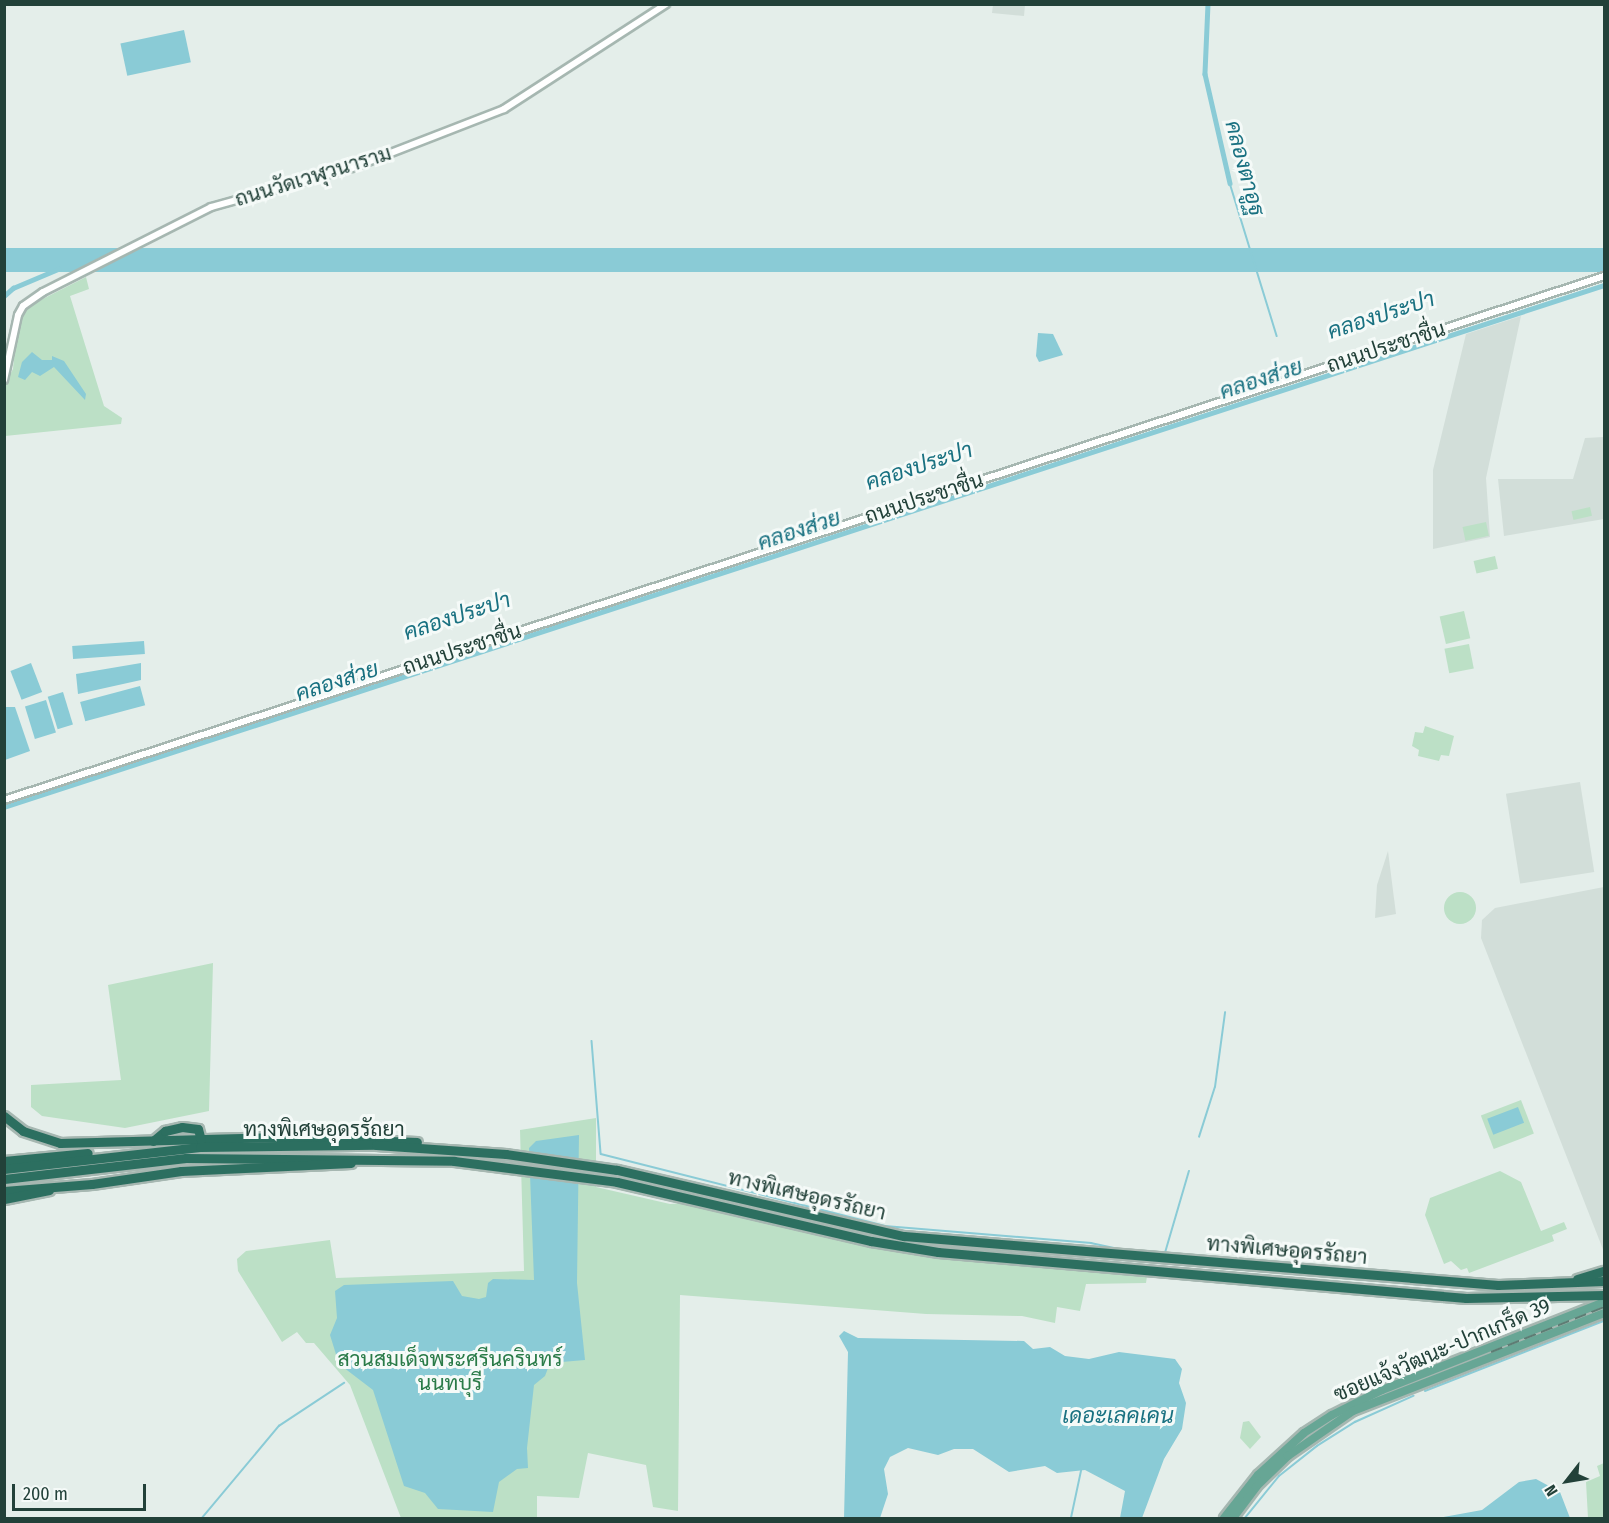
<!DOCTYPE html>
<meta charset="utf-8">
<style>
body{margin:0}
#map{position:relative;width:1609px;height:1523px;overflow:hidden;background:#e4eeea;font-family:"Fira Sans Condensed",Sarabun,sans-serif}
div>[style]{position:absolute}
.built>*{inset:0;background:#d2ded9;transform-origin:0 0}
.green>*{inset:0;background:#bce0c6;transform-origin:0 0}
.round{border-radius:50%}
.water>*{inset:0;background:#8acbd6;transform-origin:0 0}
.stream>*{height:1.5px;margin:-0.75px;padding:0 0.75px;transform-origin:0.75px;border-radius:0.75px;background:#8acbd6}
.canal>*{height:4.5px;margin:-2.25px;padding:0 2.25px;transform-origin:2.25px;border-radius:2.25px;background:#8acbd6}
.roads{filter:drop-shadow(2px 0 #a6b7b1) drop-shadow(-2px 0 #a6b7b1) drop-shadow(0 2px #a6b7b1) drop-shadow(0 -2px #a6b7b1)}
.minor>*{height:6px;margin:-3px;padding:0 3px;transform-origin:3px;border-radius:3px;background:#fff}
.major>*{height:8px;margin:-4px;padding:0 4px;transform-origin:4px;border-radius:4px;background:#67a695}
.highway>*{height:9px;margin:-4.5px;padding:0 4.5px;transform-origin:4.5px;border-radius:4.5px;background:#2c6f60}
.rail>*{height:1.5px;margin-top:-0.75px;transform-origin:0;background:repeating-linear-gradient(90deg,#5d7d74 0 12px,transparent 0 18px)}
span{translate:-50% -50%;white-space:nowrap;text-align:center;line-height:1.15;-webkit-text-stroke:6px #f5faf8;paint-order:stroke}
.street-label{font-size:21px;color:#224139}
.park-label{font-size:21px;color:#2a7b48}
.water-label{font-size:22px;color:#197181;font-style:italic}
.frame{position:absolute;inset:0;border:6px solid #224139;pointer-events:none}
.north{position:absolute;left:1537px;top:1451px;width:60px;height:60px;-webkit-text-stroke:4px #f5faf8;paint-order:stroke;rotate:239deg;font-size:16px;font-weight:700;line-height:24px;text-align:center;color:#224139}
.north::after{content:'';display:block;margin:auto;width:21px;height:27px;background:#224139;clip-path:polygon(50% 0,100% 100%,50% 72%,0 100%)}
.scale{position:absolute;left:12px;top:1484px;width:134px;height:27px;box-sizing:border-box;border:3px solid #224139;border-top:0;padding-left:8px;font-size:18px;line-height:21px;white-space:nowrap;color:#224139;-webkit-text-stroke:4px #f5faf8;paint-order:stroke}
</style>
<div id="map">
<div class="built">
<div style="clip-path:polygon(993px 5px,1025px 5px,1024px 16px,992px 13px)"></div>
<div style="clip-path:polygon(1521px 316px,1486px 478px,1490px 537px,1433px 549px,1433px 470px,1466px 334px)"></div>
<div style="clip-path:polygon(1604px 437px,1604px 519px,1504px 536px,1498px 479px,1573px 479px,1585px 438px)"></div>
<div style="left:1580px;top:782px;width:91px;height:75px;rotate:81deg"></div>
<div style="clip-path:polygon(1388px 851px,1396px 914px,1375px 918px,1377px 885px)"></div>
<div style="clip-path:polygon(1604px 887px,1604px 1252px,1481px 938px,1482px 920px,1495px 908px)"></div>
</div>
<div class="green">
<div style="clip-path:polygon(86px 277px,89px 289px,70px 296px,104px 406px,122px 418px,121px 424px,5px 436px,4px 386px,13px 369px,17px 327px,25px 308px)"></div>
<div style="left:1590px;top:507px;width:9px;height:19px;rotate:77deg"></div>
<div style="left:1486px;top:522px;width:14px;height:24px;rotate:78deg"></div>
<div style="left:1495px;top:556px;width:13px;height:22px;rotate:77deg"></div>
<div style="left:1464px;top:611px;width:28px;height:25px;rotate:77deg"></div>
<div style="left:1469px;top:644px;width:25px;height:25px;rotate:79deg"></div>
<div style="clip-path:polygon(1425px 726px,1454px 736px,1449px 756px,1441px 755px,1439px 761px,1418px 756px,1419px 750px,1412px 746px,1415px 732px,1423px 733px)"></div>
<div class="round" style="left:1444px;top:892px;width:32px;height:32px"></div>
<div style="clip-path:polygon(213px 963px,209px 1111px,125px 1128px,42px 1116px,31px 1107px,31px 1085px,121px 1080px,108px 985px)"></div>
<div style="left:1521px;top:1100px;width:36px;height:43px;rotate:69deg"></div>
<div style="clip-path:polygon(596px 1118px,596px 1187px,670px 1204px,689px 1203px,881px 1249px,1064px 1265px,1147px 1276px,1146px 1283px,1086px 1284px,1080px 1311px,1057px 1307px,1055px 1323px,1022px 1316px,926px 1314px,680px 1295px,678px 1511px,653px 1507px,646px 1465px,588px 1453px,579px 1498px,537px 1496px,537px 1518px,401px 1518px,350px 1385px,314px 1343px,306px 1343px,297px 1332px,282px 1342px,238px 1271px,237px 1259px,246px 1251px,330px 1240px,336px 1278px,524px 1271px,520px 1130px)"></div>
<div style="clip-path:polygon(1500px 1171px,1521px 1182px,1541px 1231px,1564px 1222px,1567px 1229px,1552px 1235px,1554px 1241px,1469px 1273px,1467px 1268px,1461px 1270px,1451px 1261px,1444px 1264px,1425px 1215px,1430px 1198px)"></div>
<div style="clip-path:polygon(1249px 1421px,1261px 1437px,1250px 1449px,1240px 1438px,1243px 1422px)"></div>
<div style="clip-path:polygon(1604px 1463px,1604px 1518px,1588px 1518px,1586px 1482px,1600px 1476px,1597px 1466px)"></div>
</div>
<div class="water">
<div style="left:184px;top:30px;width:33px;height:65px;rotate:78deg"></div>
<div style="left:1604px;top:248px;width:24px;height:1682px;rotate:90deg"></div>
<div style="clip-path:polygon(1038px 333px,1053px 334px,1063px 355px,1039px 362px,1036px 356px)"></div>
<div style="clip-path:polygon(32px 352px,42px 360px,52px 360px,52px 356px,64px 361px,86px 394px,85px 400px,54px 367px,40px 376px,32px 372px,25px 380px,18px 377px,22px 362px)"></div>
<div style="left:144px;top:641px;width:13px;height:72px;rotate:86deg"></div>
<div style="left:31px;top:663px;width:31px;height:22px;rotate:69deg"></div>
<div style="clip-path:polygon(141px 663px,141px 680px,78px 694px,76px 674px)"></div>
<div style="left:140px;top:686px;width:20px;height:62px;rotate:75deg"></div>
<div style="left:63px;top:692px;width:34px;height:16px;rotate:73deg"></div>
<div style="left:46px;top:700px;width:34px;height:22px;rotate:73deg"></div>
<div style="clip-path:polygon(5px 707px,15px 707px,30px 751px,5px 760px)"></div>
<div style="left:1518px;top:1107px;width:17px;height:33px;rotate:69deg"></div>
<div style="clip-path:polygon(579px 1135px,577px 1283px,585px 1360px,550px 1363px,545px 1376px,534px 1385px,527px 1448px,528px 1468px,517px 1469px,499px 1482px,493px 1512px,438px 1509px,425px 1493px,404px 1486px,373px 1390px,339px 1364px,330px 1335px,337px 1318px,335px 1291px,344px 1285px,453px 1281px,462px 1296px,479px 1299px,486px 1297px,488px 1283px,493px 1279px,534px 1280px,529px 1148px,536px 1141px)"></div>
<div style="clip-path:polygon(844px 1331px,858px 1338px,1024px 1341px,1033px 1349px,1050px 1347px,1065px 1356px,1089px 1359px,1119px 1352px,1175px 1359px,1182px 1369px,1179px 1383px,1186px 1403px,1182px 1429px,1164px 1459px,1142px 1518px,1120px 1518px,1125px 1491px,1085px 1470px,1057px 1473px,1045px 1466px,1009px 1472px,973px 1449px,954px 1449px,938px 1455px,908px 1448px,890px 1457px,884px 1469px,888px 1494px,880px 1518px,844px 1518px,848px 1352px,839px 1336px)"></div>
<div style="clip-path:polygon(1536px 1479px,1560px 1492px,1570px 1518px,1438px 1518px,1482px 1510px,1519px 1482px)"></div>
</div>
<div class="stream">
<div style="left:1230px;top:183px;width:160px;rotate:72.9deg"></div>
<div style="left:592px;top:1041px;width:113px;rotate:85.4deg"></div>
<div style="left:601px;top:1154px;width:293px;rotate:14.2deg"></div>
<div style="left:885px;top:1226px;width:207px;rotate:4.7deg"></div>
<div style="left:1091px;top:1243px;width:34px;rotate:12deg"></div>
<div style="left:1199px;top:1137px;width:52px;rotate:-72.3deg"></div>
<div style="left:1215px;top:1087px;width:75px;rotate:-82.3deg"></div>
<div style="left:1165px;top:1253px;width:85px;rotate:-73.7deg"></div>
<div style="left:1425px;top:1391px;width:192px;rotate:-21.4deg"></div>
<div style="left:202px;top:1518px;width:120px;rotate:-50.1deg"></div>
<div style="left:279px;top:1426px;width:78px;rotate:-33.5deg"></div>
<div style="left:1071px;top:1518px;width:48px;rotate:-78deg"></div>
<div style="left:1245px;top:1518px;width:54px;rotate:-51deg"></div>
<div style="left:1279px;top:1476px;width:48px;rotate:-38.3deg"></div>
<div style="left:1317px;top:1446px;width:45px;rotate:-32.3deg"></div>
<div style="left:1355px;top:1422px;width:64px;rotate:-24.1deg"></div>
</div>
<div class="canal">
<div style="left:1208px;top:4px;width:70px;rotate:92.5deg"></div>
<div style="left:1205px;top:74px;width:112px;rotate:77.1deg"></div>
<div style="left:4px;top:296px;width:12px;rotate:-42deg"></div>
<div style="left:13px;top:288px;width:49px;rotate:-22.9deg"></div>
<div style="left:4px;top:807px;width:1683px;rotate:-18.07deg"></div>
</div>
<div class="roads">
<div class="minor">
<div style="left:4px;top:380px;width:66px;rotate:-77.8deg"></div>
<div style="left:18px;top:315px;width:10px;rotate:-61deg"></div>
<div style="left:23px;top:306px;width:24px;rotate:-35deg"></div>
<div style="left:43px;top:292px;width:188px;rotate:-26.8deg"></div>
<div style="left:211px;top:207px;width:146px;rotate:-15.5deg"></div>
<div style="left:352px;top:168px;width:163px;rotate:-21.2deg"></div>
<div style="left:504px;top:109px;width:193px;rotate:-32.9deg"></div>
<div style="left:4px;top:800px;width:1684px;rotate:-18.13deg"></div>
</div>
<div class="major">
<div style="left:1224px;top:1518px;width:55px;rotate:-51.7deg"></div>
<div style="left:1258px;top:1475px;width:62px;rotate:-42.4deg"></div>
<div style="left:1304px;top:1433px;width:33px;rotate:-33deg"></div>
<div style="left:1332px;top:1415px;width:56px;rotate:-26.6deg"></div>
<div style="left:1382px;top:1390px;width:239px;rotate:-21.6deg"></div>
<div style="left:1233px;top:1518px;width:39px;rotate:-53deg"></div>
<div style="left:1256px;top:1487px;width:45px;rotate:-44.1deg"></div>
<div style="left:1288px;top:1456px;width:79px;rotate:-34.7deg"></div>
<div style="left:1353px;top:1411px;width:269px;rotate:-21.3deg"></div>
</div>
<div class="highway">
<div style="left:4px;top:1116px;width:24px;rotate:38deg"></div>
<div style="left:23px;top:1131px;width:39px;rotate:18deg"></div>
<div style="left:60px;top:1143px;width:218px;rotate:-1.6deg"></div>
<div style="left:278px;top:1137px;width:139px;rotate:2.1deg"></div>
<div style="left:153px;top:1141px;width:16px;rotate:-40deg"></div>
<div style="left:165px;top:1131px;width:17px;rotate:-13deg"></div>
<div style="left:182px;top:1127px;width:16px;rotate:7deg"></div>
<div style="left:198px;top:1129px;width:11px;rotate:75deg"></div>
<div style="left:4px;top:1161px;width:84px;rotate:-5.4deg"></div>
<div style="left:4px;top:1169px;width:197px;rotate:-6.4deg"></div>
<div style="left:200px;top:1147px;width:176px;rotate:-0.7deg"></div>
<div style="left:376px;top:1145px;width:130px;rotate:4deg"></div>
<div style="left:506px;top:1154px;width:112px;rotate:8.2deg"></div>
<div style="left:617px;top:1170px;width:294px;rotate:13deg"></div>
<div style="left:904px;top:1236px;width:596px;rotate:4.72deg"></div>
<div style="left:1498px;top:1285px;width:106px;rotate:-2.2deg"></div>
<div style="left:4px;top:1179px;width:183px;rotate:-6.6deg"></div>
<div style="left:186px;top:1158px;width:268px;rotate:0.6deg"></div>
<div style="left:454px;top:1161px;width:164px;rotate:7.3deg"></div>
<div style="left:617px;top:1182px;width:261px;rotate:13.1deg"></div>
<div style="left:871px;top:1241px;width:68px;rotate:9.3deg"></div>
<div style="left:938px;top:1252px;width:530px;rotate:4.98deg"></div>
<div style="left:1466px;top:1298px;width:138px;rotate:-1.2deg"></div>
<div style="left:4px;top:1191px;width:88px;rotate:-4.5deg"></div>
<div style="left:92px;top:1184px;width:90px;rotate:-8.3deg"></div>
<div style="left:181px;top:1171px;width:170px;rotate:-2.7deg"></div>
<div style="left:4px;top:1199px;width:46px;rotate:-11.3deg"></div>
<div style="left:1577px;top:1279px;width:28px;rotate:-17deg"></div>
</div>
</div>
<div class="rail">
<div style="left:1491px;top:1352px;width:122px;rotate:-21.7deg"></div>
</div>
<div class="street-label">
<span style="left:313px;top:176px;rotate:-17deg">ถนนวัดเวฬุวนาราม</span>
<span style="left:1386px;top:347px;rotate:-18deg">ถนนประชาชื่น</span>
<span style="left:924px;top:498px;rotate:-18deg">ถนนประชาชื่น</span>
<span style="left:462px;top:649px;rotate:-18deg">ถนนประชาชื่น</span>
<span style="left:324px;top:1129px">ทางพิเศษอุดรรัถยา</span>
<span style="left:807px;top:1195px;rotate:13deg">ทางพิเศษอุดรรัถยา</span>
<span style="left:1287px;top:1250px;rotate:5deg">ทางพิเศษอุดรรัถยา</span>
<span style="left:1442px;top:1350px;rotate:-23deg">ซอยแจ้งวัฒนะ-ปากเกร็ด 39</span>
</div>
<div class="park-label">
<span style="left:450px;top:1371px">สวนสมเด็จพระศรีนครินทร์<br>นนทบุรี</span>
</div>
<div class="water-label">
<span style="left:1245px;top:168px;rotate:75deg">คลองตาอูฐ</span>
<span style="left:1381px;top:315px;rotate:-18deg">คลองประปา</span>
<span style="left:1261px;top:379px;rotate:-18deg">คลองส่วย</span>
<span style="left:919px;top:466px;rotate:-18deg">คลองประปา</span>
<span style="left:799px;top:530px;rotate:-18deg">คลองส่วย</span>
<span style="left:457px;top:616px;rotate:-18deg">คลองประปา</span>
<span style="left:337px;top:681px;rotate:-18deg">คลองส่วย</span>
<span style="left:1118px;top:1416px">เดอะเลคเคน</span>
</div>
<div class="frame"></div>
<div class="north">N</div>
<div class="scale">200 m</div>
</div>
